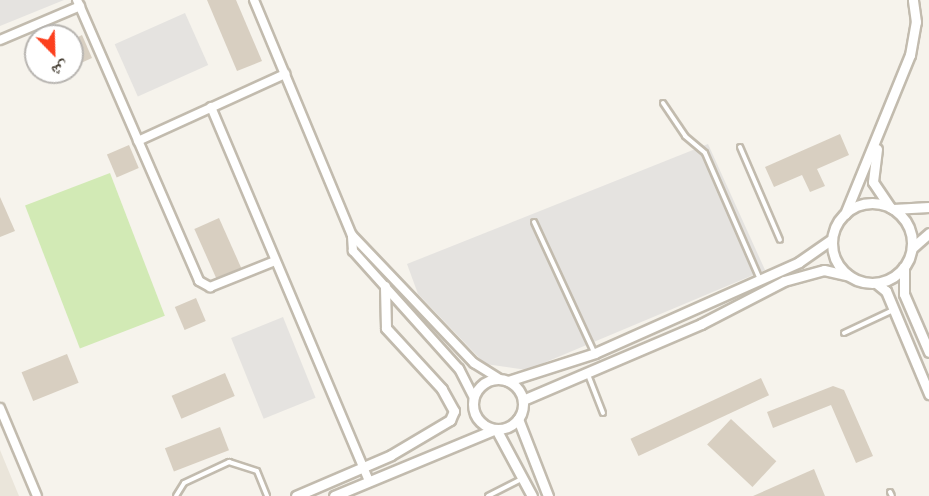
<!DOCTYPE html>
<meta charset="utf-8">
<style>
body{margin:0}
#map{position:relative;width:929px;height:496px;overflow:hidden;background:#f6f3ec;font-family:Cabin,"Noto Naskh Arabic",sans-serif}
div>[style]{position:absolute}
.residential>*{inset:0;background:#eae5da}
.green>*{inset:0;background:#d2eab5;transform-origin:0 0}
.parking>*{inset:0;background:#e5e3e0;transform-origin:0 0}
.building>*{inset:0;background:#d8cfc1;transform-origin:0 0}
.roads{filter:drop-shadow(2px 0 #c2bbae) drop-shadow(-2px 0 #c2bbae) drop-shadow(0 2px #c2bbae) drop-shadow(0 -2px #c2bbae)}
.service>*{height:4px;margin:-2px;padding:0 2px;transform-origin:2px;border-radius:2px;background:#fff}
.minor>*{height:8px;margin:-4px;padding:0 4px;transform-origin:4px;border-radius:4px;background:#fff}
.tertiary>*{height:9px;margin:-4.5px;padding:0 4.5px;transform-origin:4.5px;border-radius:4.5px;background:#fff}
.tertiary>.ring{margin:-4.5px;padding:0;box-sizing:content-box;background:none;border:9px solid #fff;border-radius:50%}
span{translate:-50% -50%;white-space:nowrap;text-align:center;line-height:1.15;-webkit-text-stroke:5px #fff;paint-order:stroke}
.north{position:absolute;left:24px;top:24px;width:60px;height:60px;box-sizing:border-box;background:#fff;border:2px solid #b7b4b0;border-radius:50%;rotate:157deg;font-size:16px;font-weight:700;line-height:24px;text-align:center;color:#4b4439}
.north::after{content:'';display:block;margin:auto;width:21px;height:27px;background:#fc3f1d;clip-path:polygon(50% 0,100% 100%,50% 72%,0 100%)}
</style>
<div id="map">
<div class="residential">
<div style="clip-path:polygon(0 450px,19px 496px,0 496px)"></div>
</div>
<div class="green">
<div style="left:110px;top:173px;width:153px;height:91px;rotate:69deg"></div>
</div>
<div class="parking">
<div style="clip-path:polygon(0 0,64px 0,0 26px)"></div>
<div style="left:185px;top:13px;width:57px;height:77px;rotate:66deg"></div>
<div style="clip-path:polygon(708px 144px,765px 270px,527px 370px,485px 364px,418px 294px,407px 264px)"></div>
<div style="left:283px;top:317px;width:87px;height:56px;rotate:68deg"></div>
</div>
<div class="building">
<div style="clip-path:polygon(207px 0,236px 0,262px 61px,237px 71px)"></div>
<div style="clip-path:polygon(82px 35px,92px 58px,72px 67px,72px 40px)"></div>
<div style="clip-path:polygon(840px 134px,849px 155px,817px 169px,825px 186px,810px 192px,802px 175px,774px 187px,765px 167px)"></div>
<div style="left:129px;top:145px;width:25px;height:24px;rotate:67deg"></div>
<div style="clip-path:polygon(0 197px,15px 231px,0 237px)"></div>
<div style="left:219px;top:218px;width:55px;height:27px;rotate:66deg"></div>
<div style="left:196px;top:298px;width:25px;height:23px;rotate:67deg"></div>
<div style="left:67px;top:354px;width:31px;height:49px;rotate:68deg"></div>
<div style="left:225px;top:373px;width:25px;height:58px;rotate:67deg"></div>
<div style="left:761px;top:378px;width:19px;height:144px;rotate:65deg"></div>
<div style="clip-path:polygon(833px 386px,844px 390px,873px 456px,856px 463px,831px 405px,773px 428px,767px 412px)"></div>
<div style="left:731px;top:419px;width:62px;height:35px;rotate:43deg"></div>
<div style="left:220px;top:427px;width:25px;height:59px;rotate:69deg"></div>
<div style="clip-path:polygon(814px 469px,825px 496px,753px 496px)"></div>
</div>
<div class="roads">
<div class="service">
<div style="left:663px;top:103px;width:40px;rotate:56deg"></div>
<div style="left:685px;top:136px;width:26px;rotate:40deg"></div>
<div style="left:705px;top:153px;width:135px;rotate:66.5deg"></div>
<div style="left:740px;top:147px;width:101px;rotate:66.7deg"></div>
<div style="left:534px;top:222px;width:143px;rotate:65.2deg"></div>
<div style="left:844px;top:333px;width:54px;rotate:-25.1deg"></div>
<div style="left:587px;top:372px;width:44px;rotate:68.7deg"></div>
<div style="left:890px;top:492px;width:4px;rotate:63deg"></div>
<div style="left:176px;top:496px;width:15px;rotate:-58deg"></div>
<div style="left:184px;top:483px;width:50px;rotate:-25deg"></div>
<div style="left:229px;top:462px;width:29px;rotate:18deg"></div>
<div style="left:257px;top:471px;width:27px;rotate:68deg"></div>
<div style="left:488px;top:496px;width:37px;rotate:-27deg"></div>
</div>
<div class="minor">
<div style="left:77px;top:0;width:306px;rotate:66.5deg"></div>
<div style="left:199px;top:281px;width:13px;rotate:29deg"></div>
<div style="left:210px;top:287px;width:70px;rotate:-21.8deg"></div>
<div style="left:254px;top:0;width:255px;rotate:67.4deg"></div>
<div style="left:0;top:40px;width:87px;rotate:-23deg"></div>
<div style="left:211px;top:107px;width:406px;rotate:67.1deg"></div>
<div style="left:138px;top:141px;width:162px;rotate:-24.5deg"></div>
<div style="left:474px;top:398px;width:33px;rotate:-117deg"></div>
<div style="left:459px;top:369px;width:159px;rotate:-131.9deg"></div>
<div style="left:353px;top:251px;width:16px;rotate:-94deg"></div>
<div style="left:352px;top:235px;width:177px;rotate:46.4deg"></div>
<div style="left:474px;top:363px;width:31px;rotate:32deg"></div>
<div style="left:0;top:408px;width:95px;rotate:67.2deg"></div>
</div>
<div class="tertiary">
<div style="left:877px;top:149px;width:33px;rotate:97deg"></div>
<div style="left:873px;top:182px;width:30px;rotate:56deg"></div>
<div class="ring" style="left:832px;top:203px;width:71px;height:71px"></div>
<div style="left:893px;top:209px;width:36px;rotate:-3deg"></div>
<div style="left:845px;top:214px;width:172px;rotate:-67.8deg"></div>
<div style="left:910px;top:55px;width:34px;rotate:-80deg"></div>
<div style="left:916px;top:22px;width:22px;rotate:-98deg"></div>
<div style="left:912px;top:248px;width:23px;rotate:-41deg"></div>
<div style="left:904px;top:267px;width:27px;rotate:90deg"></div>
<div style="left:904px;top:294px;width:63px;rotate:66.7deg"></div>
<div style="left:876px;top:283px;width:13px;rotate:39deg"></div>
<div style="left:886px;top:291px;width:112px;rotate:67.3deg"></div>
<div class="ring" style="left:473px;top:379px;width:41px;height:41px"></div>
<div style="left:508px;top:381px;width:91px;rotate:-17.8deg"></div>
<div style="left:595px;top:353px;width:223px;rotate:-24deg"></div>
<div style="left:799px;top:262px;width:40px;rotate:-34.9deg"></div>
<div style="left:523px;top:400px;width:194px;rotate:-23.1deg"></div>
<div style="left:701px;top:324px;width:93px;rotate:-27.4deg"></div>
<div style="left:784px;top:281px;width:41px;rotate:-15.4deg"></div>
<div style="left:824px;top:270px;width:26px;rotate:13deg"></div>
<div style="left:518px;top:419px;width:83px;rotate:68.7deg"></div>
<div style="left:296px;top:496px;width:103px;rotate:-23.3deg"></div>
<div style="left:391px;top:455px;width:69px;rotate:-30.7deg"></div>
<div style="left:450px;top:420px;width:10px;rotate:-66deg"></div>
<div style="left:454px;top:411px;width:25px;rotate:-119deg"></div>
<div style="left:442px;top:389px;width:83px;rotate:-132.6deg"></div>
<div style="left:386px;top:328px;width:42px;rotate:-91.4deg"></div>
<div style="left:334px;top:496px;width:175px;rotate:-22.5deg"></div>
<div style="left:496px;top:429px;width:76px;rotate:61.8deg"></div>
</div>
</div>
<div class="north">ش</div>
</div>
